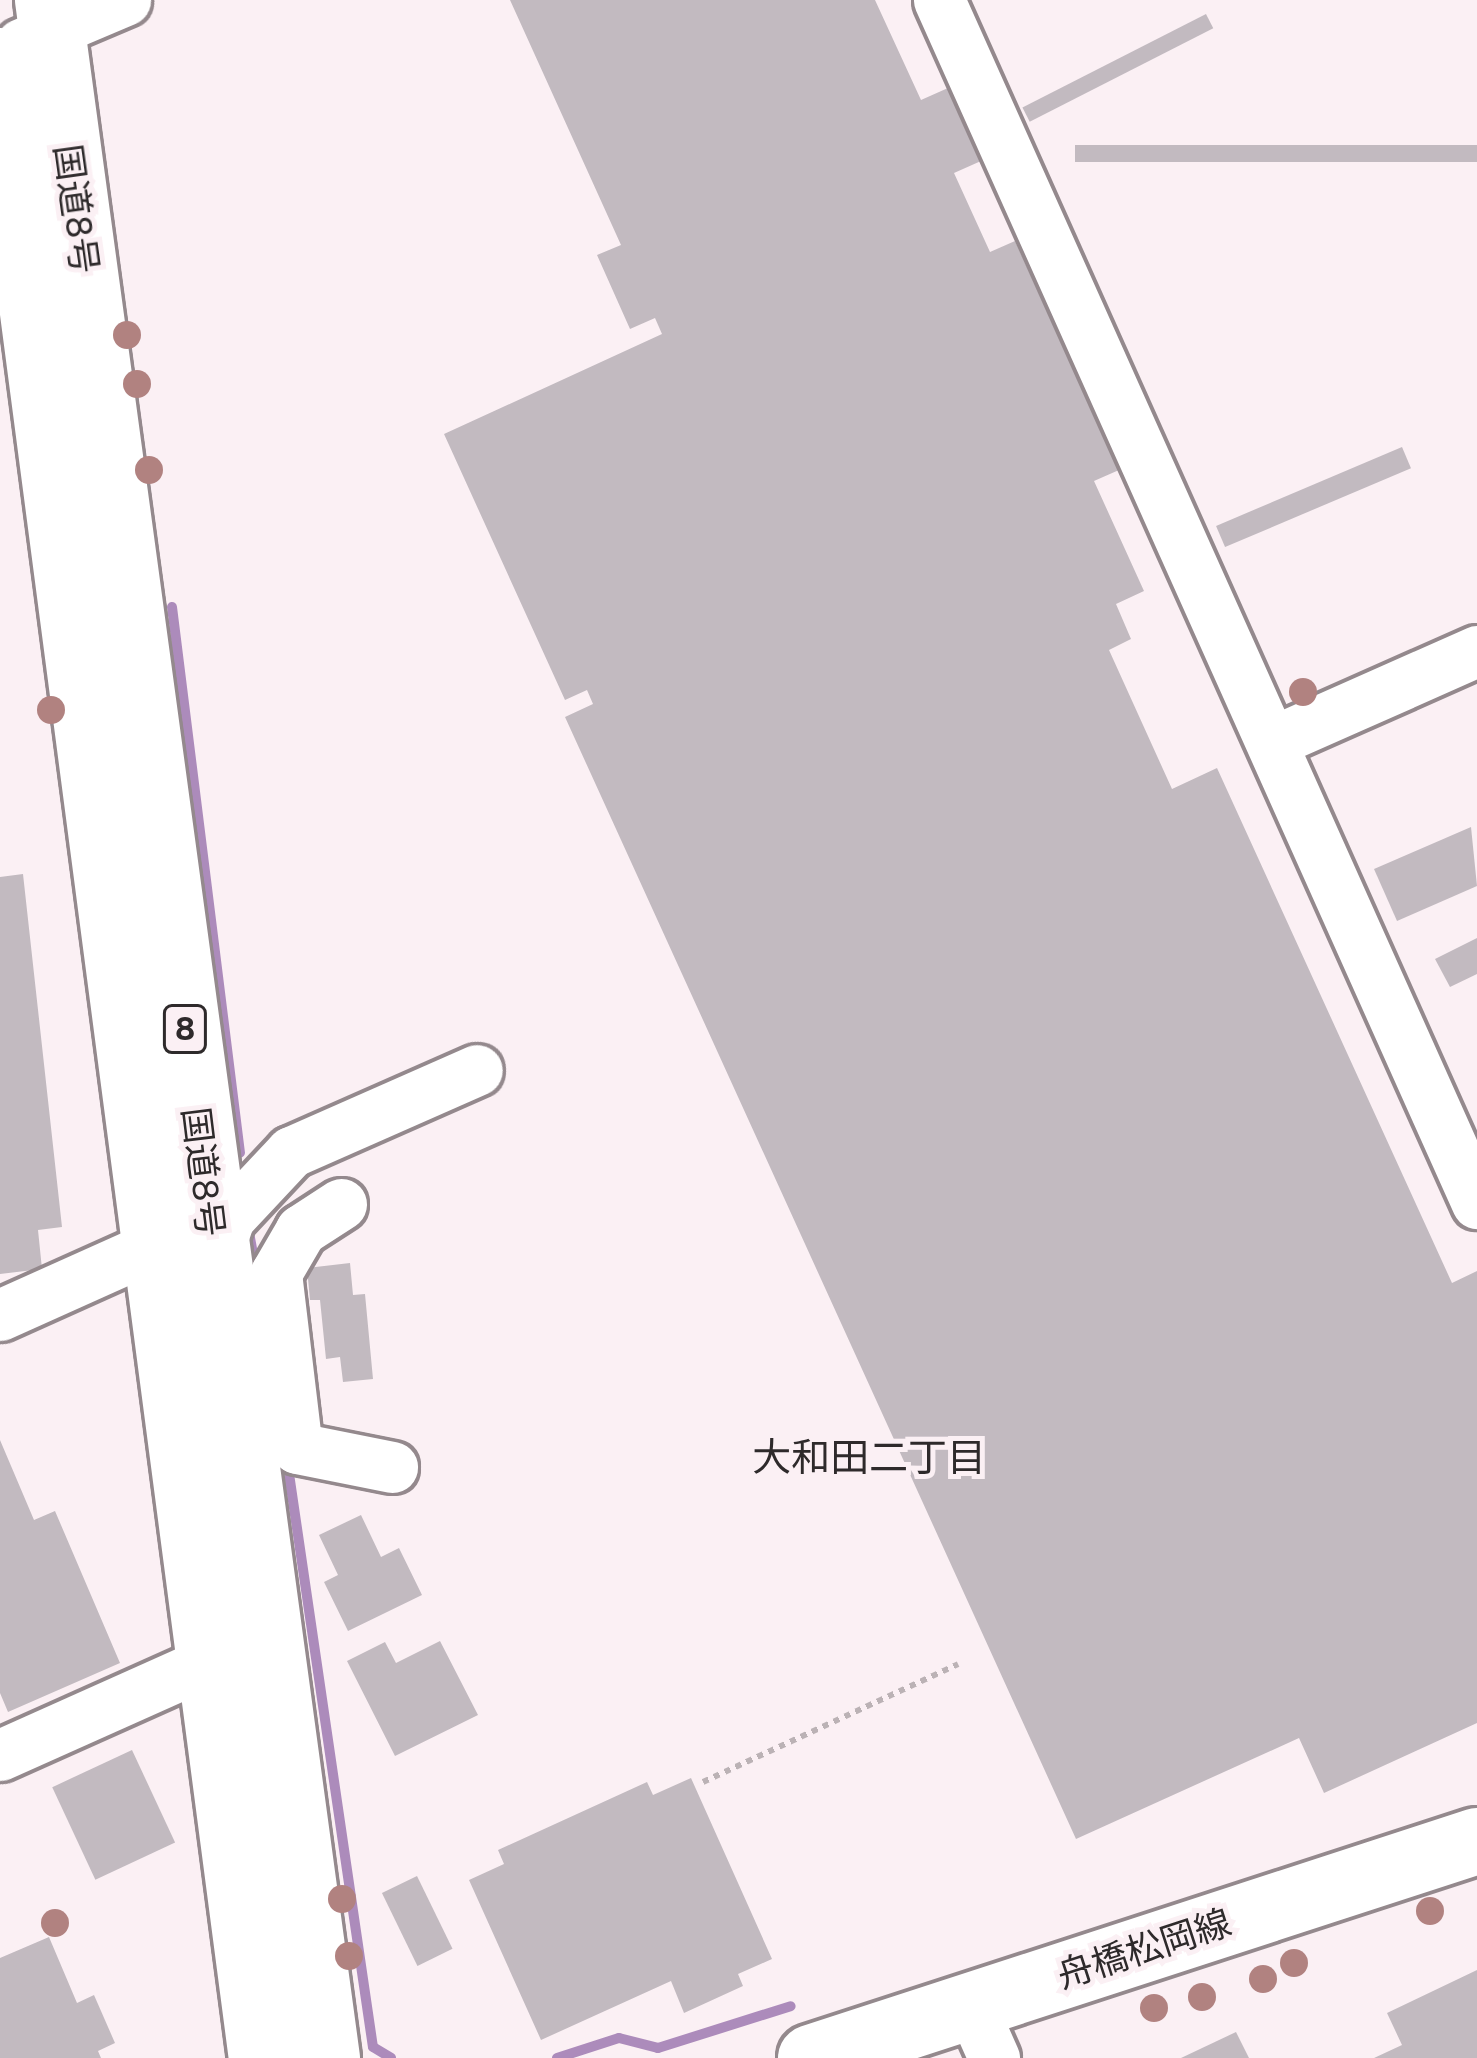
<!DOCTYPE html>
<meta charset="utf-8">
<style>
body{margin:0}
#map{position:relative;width:1477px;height:2058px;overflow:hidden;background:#fbf0f4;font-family:Figtree,"Noto Sans JP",sans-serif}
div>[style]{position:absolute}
.stream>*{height:10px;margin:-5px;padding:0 5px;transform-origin:5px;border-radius:5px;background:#ac8bbb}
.building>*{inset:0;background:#c2bac0;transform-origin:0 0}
.path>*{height:6px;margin-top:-3px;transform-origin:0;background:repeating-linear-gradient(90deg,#bbb2b5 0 6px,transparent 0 12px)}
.roads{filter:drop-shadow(3px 0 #94898d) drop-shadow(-3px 0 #94898d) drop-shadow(0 3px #94898d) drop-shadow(0 -3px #94898d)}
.minor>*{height:51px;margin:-25.5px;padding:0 25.5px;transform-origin:25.5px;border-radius:25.5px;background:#fff}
.major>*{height:66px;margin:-33px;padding:0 33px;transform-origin:33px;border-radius:33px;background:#fff}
.highway>*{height:66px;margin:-33px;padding:0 33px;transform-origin:33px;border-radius:33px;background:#fff}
.trees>*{width:28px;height:28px;margin:-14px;border-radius:50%;background:#b18280}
span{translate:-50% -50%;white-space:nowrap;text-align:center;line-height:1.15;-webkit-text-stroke:10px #fbf0f4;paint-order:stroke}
.shield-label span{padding:3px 9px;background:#fbf0f4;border:3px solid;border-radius:9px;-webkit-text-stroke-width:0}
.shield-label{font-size:33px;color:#2e2a2b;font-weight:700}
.street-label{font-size:36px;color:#2e2a2b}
.neighbourhood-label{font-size:39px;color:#2e2a2b}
</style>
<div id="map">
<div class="stream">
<div style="left:172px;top:607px;width:550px;rotate:82.9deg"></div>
<div style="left:248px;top:1227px;width:44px;rotate:79.5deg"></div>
<div style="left:287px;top:1460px;width:593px;rotate:81.67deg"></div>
<div style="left:373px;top:2047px;width:21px;rotate:31deg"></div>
<div style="left:557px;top:2058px;width:65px;rotate:-17.9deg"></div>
<div style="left:619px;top:2038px;width:40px;rotate:14.4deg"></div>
<div style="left:658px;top:2048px;width:139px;rotate:-17.5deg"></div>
</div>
<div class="building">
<div style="clip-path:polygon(510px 0,875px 0,921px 100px,948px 88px,958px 111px,965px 108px,981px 161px,954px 173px,990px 252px,1015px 241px,1052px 322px,1058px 319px,1119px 470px,1094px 481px,1144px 591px,1116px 604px,1131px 639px,1109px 650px,1172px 789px,1217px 768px,1452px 1283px,1477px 1271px,1477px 1723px,1324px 1793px,1299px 1738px,1076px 1839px,565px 717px,593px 704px,587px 690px,565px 700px,444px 434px,662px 334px,655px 318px,630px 329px,597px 255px,621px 245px)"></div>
<div style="left:1206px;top:14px;width:16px;height:206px;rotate:63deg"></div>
<div style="left:1477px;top:145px;width:17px;height:402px;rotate:90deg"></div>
<div style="left:1402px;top:447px;width:23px;height:202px;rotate:67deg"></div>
<div style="clip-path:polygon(1471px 827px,1477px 886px,1397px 921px,1374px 869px)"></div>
<div style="clip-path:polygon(23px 874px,62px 1227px,38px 1230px,42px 1269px,0 1274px,0 877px)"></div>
<div style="clip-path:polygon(1477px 938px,1477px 974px,1450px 987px,1435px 959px)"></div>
<div style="clip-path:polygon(350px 1263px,353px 1295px,365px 1294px,373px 1379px,343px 1382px,340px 1357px,326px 1359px,320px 1300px,310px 1300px,307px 1268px)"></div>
<div style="clip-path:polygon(0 1440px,34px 1520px,55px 1511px,120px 1663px,8px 1712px,0 1693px)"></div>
<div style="clip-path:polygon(361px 1515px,381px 1557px,399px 1548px,422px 1595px,348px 1631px,324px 1582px,338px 1575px,319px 1535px)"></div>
<div style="clip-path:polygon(440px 1641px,478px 1715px,395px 1756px,347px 1661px,385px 1642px,396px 1663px)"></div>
<div style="left:132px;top:1750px;width:102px;height:88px;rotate:65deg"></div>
<div style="clip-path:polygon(691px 1778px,772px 1959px,738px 1974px,743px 1986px,684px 2013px,671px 1981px,541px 2040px,469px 1880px,504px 1864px,498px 1850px,647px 1782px,653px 1795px)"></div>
<div style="left:417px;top:1876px;width:81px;height:39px;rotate:64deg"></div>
<div style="clip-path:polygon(49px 1937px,77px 2003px,94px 1995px,115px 2043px,98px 2051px,101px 2058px,0 2058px,0 1958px)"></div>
<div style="clip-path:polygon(1477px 1970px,1477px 2058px,1374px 2058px,1402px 2045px,1387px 2013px)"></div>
<div style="clip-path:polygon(1236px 2032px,1249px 2058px,1181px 2058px)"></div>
</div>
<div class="path">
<div style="left:703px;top:1782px;width:281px;rotate:-24.8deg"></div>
</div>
<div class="roads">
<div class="minor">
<div style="left:939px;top:0;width:1318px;rotate:65.91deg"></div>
<div style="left:21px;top:44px;width:113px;rotate:-22.9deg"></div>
<div style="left:1274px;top:741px;width:222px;rotate:-23.9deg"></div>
<div style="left:341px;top:1204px;width:48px;rotate:147deg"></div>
<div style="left:301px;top:1230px;width:50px;rotate:120.2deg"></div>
<div style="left:276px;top:1273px;width:176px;rotate:83.2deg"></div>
<div style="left:297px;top:1448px;width:97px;rotate:11.3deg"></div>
<div style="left:215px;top:1260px;width:44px;rotate:-71.6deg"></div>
<div style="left:229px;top:1218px;width:91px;rotate:-46.8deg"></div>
<div style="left:291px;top:1152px;width:203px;rotate:-23.8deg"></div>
<div style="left:0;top:1315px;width:166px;rotate:-24.2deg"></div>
<div style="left:0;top:1755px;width:228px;rotate:-24.1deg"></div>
<div style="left:971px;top:2006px;width:57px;rotate:66.1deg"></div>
</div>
<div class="major">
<div style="left:811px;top:2058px;width:700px;rotate:-18.05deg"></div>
</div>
<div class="highway">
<div style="left:48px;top:0;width:2077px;rotate:82.28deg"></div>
<div style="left:0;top:61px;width:2014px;rotate:82.53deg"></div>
</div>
</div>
<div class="trees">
<div style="left:127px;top:335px"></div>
<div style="left:137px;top:384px"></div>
<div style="left:149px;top:470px"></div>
<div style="left:1303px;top:692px"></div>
<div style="left:51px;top:710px"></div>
<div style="left:342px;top:1899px"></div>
<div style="left:1430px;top:1911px"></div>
<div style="left:55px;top:1923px"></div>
<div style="left:349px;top:1956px"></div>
<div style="left:1294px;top:1963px"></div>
<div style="left:1263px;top:1979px"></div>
<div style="left:1202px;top:1997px"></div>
<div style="left:1154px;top:2008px"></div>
</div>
<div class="shield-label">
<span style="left:185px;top:1029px">8</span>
</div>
<div class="street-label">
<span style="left:76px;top:209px;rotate:82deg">国道8号</span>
<span style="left:203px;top:1172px;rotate:83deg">国道8号</span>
<span style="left:1144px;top:1949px;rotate:-18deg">舟橋松岡線</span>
</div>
<div class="neighbourhood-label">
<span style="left:869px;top:1458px">大和田二丁目</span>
</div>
</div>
